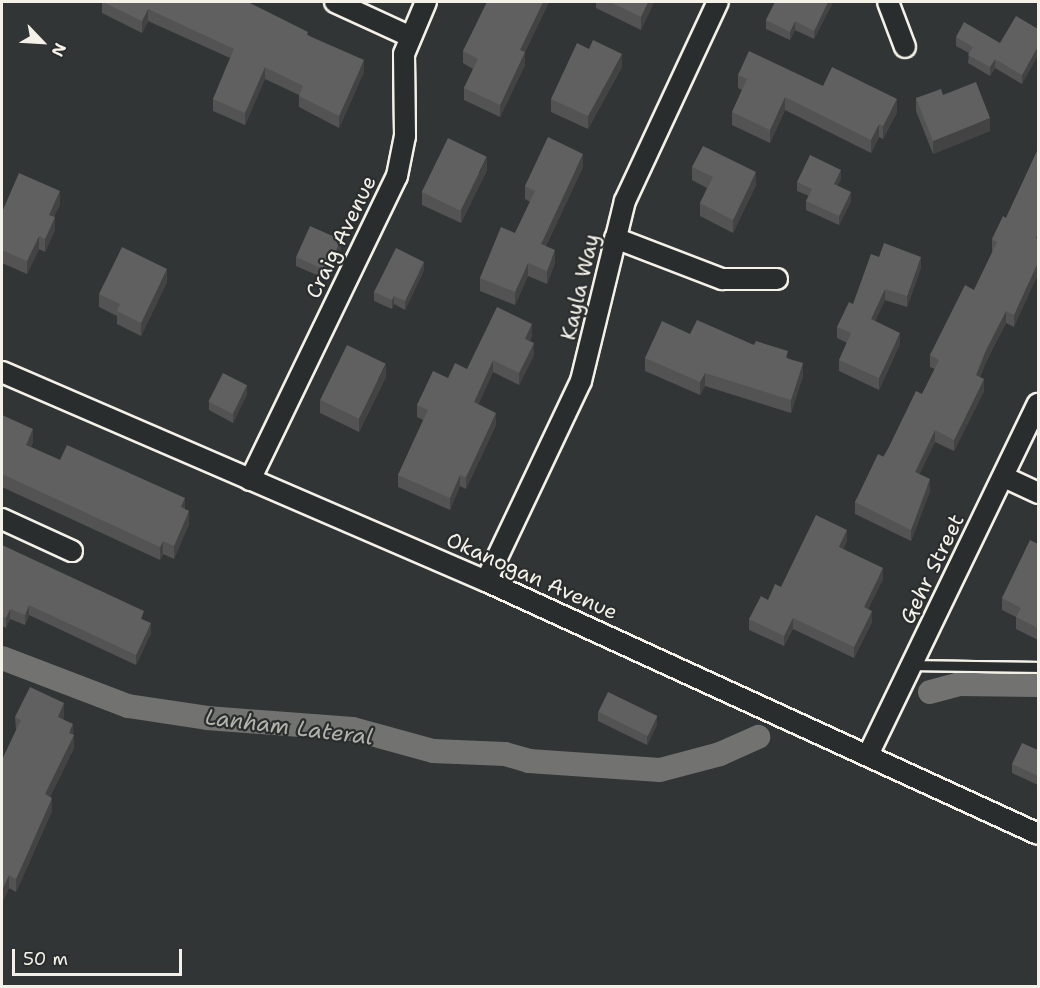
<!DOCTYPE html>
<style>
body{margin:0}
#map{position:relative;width:1040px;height:988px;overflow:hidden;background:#323535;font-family:"Shantell Sans",sans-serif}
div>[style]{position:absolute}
.canal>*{height:24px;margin:-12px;padding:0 12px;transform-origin:12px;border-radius:12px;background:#727370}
.roads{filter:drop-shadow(2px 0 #f4f1e8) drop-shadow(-2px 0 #f4f1e8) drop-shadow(0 2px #f4f1e8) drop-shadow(0 -2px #f4f1e8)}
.lane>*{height:9px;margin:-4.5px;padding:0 4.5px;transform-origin:4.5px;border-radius:4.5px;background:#2a2d2e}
.street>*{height:20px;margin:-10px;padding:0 10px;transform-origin:10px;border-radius:10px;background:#2a2d2e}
.wall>*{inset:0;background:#525352}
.shaded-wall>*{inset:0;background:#424342}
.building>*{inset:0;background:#5f605f;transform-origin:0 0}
span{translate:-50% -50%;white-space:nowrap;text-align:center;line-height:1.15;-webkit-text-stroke:4.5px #2a2d2e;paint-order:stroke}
.street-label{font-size:21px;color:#f4f1e8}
.water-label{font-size:22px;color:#b3b2ac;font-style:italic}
.frame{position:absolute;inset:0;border:3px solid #f4f1e8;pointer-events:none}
.north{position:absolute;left:12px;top:12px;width:60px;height:60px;-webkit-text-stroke:4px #2a2d2e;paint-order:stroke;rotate:115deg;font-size:16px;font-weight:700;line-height:24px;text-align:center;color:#f4f1e8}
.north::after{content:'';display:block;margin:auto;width:21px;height:27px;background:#f4f1e8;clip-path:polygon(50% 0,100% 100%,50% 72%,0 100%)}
.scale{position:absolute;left:12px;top:949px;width:170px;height:27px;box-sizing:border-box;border:3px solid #f4f1e8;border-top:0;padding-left:8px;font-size:18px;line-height:21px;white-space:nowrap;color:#f4f1e8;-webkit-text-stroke:4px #2a2d2e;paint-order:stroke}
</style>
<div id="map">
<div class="canal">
<div style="left:2px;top:658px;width:135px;rotate:20.9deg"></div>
<div style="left:128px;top:706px;width:80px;rotate:8.6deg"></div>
<div style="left:207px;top:718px;width:146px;rotate:4.3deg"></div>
<div style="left:353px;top:729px;width:83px;rotate:15.4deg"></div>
<div style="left:433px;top:751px;width:72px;rotate:2.4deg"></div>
<div style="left:505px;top:754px;width:25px;rotate:16deg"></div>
<div style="left:529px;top:761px;width:131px;rotate:3.9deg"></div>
<div style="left:660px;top:770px;width:62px;rotate:-14.9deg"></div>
<div style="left:720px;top:754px;width:42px;rotate:-24.1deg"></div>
<div style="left:930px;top:692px;width:30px;rotate:-15deg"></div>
<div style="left:959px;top:684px;width:79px;rotate:0.7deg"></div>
</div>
<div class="roads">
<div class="lane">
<div style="left:912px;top:665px;width:126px;rotate:0.9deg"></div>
</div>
<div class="street">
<div style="left:335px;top:2px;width:81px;rotate:24.7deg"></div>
<div style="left:888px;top:2px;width:48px;rotate:69.3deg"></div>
<div style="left:615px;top:238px;width:115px;rotate:21deg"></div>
<div style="left:722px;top:279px;width:55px"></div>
<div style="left:2px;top:372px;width:527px;rotate:23.36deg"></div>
<div style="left:486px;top:581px;width:607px;rotate:24.62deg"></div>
<div style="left:1004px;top:477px;width:38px;rotate:25deg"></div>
<div style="left:250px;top:480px;width:338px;rotate:-64.2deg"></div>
<div style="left:397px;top:176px;width:41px;rotate:-78.7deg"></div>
<div style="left:405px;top:136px;width:82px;rotate:-90.7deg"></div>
<div style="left:404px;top:54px;width:56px;rotate:-67.1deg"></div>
<div style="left:2px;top:519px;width:77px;rotate:24.6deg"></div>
<div style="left:486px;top:581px;width:221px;rotate:-64.6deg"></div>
<div style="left:581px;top:381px;width:185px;rotate:-76.3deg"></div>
<div style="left:625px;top:201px;width:220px;rotate:-65deg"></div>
<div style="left:868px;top:755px;width:390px;rotate:-64.2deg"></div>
</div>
</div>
<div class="wall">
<div style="clip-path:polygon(102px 2px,308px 35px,364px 72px,339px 128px,299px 107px,299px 95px,265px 79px,245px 125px,213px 111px,213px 99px,230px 58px,148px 21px,142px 33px,102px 13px)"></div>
<div style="clip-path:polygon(487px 2px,549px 2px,525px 52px,525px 65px,500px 117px,464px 100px,464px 88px,473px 69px,463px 63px,463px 51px)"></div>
<div style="clip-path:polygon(596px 2px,654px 2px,641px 30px,596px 8px)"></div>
<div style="clip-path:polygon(775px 2px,833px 2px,814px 39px,795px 30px,790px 40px,766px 29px,766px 20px)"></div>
<div style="clip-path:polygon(1038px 29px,1022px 84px,995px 68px,990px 76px,968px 63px,969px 53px,956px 46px,956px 37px,1000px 43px)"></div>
<div style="clip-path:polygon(622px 67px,588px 129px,551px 112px,551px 99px)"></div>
<div style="clip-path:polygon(738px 75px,823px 86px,897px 112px,883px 139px,879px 137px,871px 153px,785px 110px,770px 143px,732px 125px,732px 112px,742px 90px,738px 88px)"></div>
<div style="clip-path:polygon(943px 95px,990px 131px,933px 154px,916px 111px,916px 98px)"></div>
<div style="clip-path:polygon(1038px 149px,1014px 327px,1006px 323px,986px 362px,980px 377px,984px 391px,954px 451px,935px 442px,919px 474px,930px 491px,911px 541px,855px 514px,855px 502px,922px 394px,935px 369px,930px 367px,930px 355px,974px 290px,993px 251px,992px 251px,992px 239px,1006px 218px)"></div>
<div style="clip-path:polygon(583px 167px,546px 246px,555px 263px,547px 284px,528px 276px,515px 305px,480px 291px,480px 278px,515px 233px,530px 202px,525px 199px,525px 186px)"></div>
<div style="clip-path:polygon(692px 167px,756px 185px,733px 233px,700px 216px,700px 203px,707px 188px,692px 180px)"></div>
<div style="clip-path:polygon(487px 170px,461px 223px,422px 205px,422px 192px)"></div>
<div style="clip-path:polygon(841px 179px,837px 185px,851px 201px,839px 225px,806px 210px,806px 201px,809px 196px,797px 191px,797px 182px)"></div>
<div style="clip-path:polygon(60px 204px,54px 217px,55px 230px,45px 252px,39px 249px,27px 274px,2px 263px,2px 212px)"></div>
<div style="clip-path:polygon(341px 249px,328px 280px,296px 266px,296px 257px)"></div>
<div style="clip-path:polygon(879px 257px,921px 268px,907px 307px,885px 300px,875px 321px,900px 344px,879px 390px,839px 371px,839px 360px,847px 343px,837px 338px,837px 327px,853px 304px)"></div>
<div style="clip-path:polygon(424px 270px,405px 310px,394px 304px,392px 309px,374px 301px,374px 292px)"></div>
<div style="clip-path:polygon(167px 282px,141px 336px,117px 324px,117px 316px,99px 307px,99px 294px)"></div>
<div style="clip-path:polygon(690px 334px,754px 345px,788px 358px,803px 376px,791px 413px,705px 386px,700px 395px,645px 371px,645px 358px)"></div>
<div style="clip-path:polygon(532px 336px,530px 341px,534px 355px,519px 385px,493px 372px,478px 405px,496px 425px,466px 489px,460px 486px,450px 510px,398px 487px,398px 475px,423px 420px,417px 417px,417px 405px,467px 369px)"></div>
<div style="clip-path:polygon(386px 377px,359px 432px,320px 413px,320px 400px)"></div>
<div style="clip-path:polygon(247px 394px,233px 423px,209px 410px,209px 402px)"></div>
<div style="clip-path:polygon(2px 415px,33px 442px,31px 447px,60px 460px,185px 509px,189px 524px,174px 559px,163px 554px,160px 560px,2px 487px)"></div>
<div style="clip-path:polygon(847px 541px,843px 549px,883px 579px,868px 609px,872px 622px,854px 658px,793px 629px,784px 646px,749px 630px,749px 619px,781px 587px)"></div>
<div style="clip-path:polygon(1038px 544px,1038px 640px,1016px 629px,1016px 617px,1002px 610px,1002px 598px)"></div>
<div style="clip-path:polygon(2px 545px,144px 620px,151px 633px,136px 665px,29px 615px,25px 625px,10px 619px,6px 628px,2px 626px)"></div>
<div style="clip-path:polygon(598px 712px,657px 725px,647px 745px,598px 721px)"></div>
<div style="clip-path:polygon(64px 716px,63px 719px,73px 735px,74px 748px,50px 797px,52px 811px,29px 863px,16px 892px,9px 888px,2px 903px,2px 760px,16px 730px,15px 717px)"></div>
<div style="clip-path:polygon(1038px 750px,1038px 785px,1012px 773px,1012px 764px)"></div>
</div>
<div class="shaded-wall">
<div style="clip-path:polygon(543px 2px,549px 2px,520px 62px,520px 50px)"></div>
<div style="clip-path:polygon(648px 2px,654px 2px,641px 30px,641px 17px)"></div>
<div style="clip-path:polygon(828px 2px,833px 2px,814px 39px,814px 31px)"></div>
<div style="clip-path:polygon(148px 9px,148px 21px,142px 33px,142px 21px)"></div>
<div style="clip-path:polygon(795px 21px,795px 30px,790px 40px,790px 32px)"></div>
<div style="clip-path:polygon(1038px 47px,1038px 56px,1022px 84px,1022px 75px)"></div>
<div style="clip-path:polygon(525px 52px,525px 65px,500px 117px,500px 105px)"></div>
<div style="clip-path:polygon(622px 54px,622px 67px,588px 129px,588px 116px)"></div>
<div style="clip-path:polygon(995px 59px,995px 68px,990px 76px,990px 67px)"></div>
<div style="clip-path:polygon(364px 60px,364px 72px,339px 128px,339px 116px)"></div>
<div style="clip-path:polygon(265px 67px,265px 79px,245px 125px,245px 113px)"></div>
<div style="clip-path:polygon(785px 97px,785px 110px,770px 143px,770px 130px)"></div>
<div style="clip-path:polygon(897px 99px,897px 112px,883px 139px,883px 126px)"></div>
<div style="clip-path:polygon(990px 118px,990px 131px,933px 154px,933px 141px)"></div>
<div style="clip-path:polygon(879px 124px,879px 137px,871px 153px,871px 140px)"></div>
<div style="clip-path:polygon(583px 154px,583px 167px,541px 257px,541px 244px)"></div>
<div style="clip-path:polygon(487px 157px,487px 170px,461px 223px,461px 210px)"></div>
<div style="clip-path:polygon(841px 170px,841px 179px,834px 193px,834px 184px)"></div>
<div style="clip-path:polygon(756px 172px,756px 185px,733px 233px,733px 220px)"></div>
<div style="clip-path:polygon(60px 191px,60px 204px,49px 228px,49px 215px)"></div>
<div style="clip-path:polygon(851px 192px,851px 201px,839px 225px,839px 216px)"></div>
<div style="clip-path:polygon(55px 217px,55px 230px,45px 252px,45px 239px)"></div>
<div style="clip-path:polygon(39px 236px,39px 249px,27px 274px,27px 261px)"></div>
<div style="clip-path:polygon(341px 240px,341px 249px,328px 280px,328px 271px)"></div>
<div style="clip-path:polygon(555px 250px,555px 263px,547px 284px,547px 271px)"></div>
<div style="clip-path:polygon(921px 257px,921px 268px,907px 307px,907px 296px)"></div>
<div style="clip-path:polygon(424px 262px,424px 270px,405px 310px,405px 301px)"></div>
<div style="clip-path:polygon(528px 263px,528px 276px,515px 305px,515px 292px)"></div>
<div style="clip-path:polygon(1038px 263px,1038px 275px,1014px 327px,1014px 315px)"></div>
<div style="clip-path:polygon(167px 269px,167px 282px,141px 336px,141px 323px)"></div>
<div style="clip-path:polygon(885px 289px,885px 300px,871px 331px,871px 319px)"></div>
<div style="clip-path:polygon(394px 296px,394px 304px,392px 309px,392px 300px)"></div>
<div style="clip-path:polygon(1006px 311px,1006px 323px,986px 362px,976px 386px,976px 375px,986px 350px)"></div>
<div style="clip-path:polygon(532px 324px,532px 336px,525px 351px,525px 339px)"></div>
<div style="clip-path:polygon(900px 333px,900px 344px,879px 390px,879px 378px)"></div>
<div style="clip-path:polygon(534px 343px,534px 355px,519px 385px,519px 373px)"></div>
<div style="clip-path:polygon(493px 360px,493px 372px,474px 414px,474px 402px)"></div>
<div style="clip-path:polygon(803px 363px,803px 376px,791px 413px,791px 400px)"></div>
<div style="clip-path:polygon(386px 364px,386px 377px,359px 432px,359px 418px)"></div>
<div style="clip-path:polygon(705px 373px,705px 386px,700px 395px,700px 382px)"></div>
<div style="clip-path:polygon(984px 379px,984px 391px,954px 451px,954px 440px)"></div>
<div style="clip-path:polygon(247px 385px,247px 394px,233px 423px,233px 414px)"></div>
<div style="clip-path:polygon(496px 413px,496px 425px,466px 489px,466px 477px)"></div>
<div style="clip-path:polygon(33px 429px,33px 442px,26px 458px,26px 445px)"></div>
<div style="clip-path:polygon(935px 430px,935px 442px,915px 484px,915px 472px)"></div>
<div style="clip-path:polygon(460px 475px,460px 486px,450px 510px,450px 498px)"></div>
<div style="clip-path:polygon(930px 479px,930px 491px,911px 541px,911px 530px)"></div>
<div style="clip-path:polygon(185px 498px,185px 511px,181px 507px)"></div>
<div style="clip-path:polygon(189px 511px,189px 524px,174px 559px,174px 546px)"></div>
<div style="clip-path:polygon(847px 530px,847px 541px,839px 558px,839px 547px)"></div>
<div style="clip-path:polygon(163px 541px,163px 554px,160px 560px,160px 547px)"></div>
<div style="clip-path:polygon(883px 568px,883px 579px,864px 618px,864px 607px)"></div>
<div style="clip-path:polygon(29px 605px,29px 615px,25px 625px,25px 615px)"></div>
<div style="clip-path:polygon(10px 609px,10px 619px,6px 628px,6px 618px)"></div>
<div style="clip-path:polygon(872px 611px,872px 622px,854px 658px,854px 647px)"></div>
<div style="clip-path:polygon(793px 618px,793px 629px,784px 646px,784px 636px)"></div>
<div style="clip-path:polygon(151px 623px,151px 633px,136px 665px,136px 655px)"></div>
<div style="clip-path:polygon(64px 703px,64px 716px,58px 730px,58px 717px)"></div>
<div style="clip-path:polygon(657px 716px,657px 725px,647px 745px,647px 736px)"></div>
<div style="clip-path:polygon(73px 724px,74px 748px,45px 807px,45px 794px)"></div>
<div style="clip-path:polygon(52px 798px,52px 811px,29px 863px,16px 892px,16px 879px)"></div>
<div style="clip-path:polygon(9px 875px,9px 888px,2px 903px,2px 890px)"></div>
</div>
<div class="building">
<div style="clip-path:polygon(103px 2px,248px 2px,308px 32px,307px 35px,364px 60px,339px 116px,299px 96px,303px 86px,265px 67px,245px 113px,213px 99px,234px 49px,148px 9px,142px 21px)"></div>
<div style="clip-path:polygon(487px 2px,543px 2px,520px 50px,525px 52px,500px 105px,464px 88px,478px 59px,463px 51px)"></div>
<div style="clip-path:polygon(610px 2px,648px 2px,641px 17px)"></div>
<div style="clip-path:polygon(775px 2px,828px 2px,814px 31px,795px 21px,790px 32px,766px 20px)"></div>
<div style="clip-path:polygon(1016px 16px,1038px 29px,1038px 47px,1022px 75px,995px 59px,990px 67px,968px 55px,973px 47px,956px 37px,964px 22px,1000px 43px)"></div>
<div style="clip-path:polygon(593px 40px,622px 54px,588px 116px,551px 99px,577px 43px,589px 49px)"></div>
<div style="clip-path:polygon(749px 51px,823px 86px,832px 67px,897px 99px,883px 126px,879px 124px,871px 140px,785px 97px,770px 130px,732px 112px,747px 79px,738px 75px)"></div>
<div style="clip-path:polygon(976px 82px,990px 118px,933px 141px,916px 98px,941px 89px,943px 95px)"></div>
<div style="clip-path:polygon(548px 137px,583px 154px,541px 244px,555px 250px,547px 271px,528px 263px,515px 292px,480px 278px,501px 227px,515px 233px,535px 191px,525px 186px)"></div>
<div style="left:448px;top:138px;width:43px;height:60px;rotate:26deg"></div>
<div style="clip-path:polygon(703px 146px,756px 172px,733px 220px,700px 203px,713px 177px,692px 167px)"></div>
<div style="clip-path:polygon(1038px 149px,1038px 234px,1036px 238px,1038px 239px,1038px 263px,1014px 315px,1006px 311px,986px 350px,976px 375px,984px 379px,954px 440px,935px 430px,915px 472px,930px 479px,911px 530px,855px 502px,878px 454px,884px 457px,916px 391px,922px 394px,939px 360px,930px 355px,965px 285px,974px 290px,997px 242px,992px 239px,1003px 216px,1006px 218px)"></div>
<div style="clip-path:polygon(810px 155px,841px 170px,834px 184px,851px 192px,839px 216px,806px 201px,812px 189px,797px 182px)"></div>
<div style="clip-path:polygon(19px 173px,60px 191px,49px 215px,55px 217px,45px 239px,39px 236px,27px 261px,2px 250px,2px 212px)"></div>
<div style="left:310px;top:226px;width:34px;height:34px;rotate:24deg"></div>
<div style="clip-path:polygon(884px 243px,921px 257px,907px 296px,885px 289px,871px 319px,900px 333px,879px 378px,839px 360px,851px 333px,837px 327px,849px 302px,853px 304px,871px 254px,879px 257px)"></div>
<div style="clip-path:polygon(122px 247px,167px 269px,141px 323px,117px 311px,120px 304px,99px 294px)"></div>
<div style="clip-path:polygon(396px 248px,424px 262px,405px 301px,394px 296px,392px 300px,374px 292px)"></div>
<div style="clip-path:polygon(497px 307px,532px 324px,525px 339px,534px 343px,519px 373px,493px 360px,474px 402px,496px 413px,466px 477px,460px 475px,450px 498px,398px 475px,428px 410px,417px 405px,433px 371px,448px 378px,455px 363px,467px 369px)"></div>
<div style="clip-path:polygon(697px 320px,754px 345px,756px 341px,788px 351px,786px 358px,803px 363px,791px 400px,705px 373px,700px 382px,645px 358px,662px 321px,690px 334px)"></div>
<div style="left:347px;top:345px;width:43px;height:61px;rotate:26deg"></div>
<div style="left:223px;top:373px;width:27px;height:32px;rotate:27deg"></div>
<div style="clip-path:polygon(2px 415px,33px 429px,26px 445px,60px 460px,67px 445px,185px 498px,181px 507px,189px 511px,174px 546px,163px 541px,160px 547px,2px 474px)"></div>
<div style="clip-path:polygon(816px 515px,847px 530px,839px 547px,883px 568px,864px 607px,872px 611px,854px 647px,793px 618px,784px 636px,749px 619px,761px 596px,768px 600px,775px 584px,781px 587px)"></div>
<div style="clip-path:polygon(1030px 540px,1038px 544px,1038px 628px,1016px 617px,1021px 608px,1002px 598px)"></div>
<div style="clip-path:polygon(2px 545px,144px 611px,141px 619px,151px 623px,136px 655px,29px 605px,25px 615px,10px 609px,6px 618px,2px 616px)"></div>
<div style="clip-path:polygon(30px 687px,64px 703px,58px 717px,73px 724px,69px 733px,74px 735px,45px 794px,52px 798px,29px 850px,16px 879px,9px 875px,2px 890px,2px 760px,21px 720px,15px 717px)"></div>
<div style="left:608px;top:692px;width:55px;height:22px;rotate:26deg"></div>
<div style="clip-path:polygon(1022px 743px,1038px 750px,1038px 776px,1012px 764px)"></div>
</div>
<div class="street-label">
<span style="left:341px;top:237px;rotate:-64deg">Craig Avenue</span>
<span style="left:580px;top:287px;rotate:-77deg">Kayla Way</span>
<span style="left:932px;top:569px;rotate:-64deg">Gehr Street</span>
<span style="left:532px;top:576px;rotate:24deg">Okanogan Avenue</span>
</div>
<div class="water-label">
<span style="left:289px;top:727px;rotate:7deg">Lanham Lateral</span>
</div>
<div class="frame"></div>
<div class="north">N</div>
<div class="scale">50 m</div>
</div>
